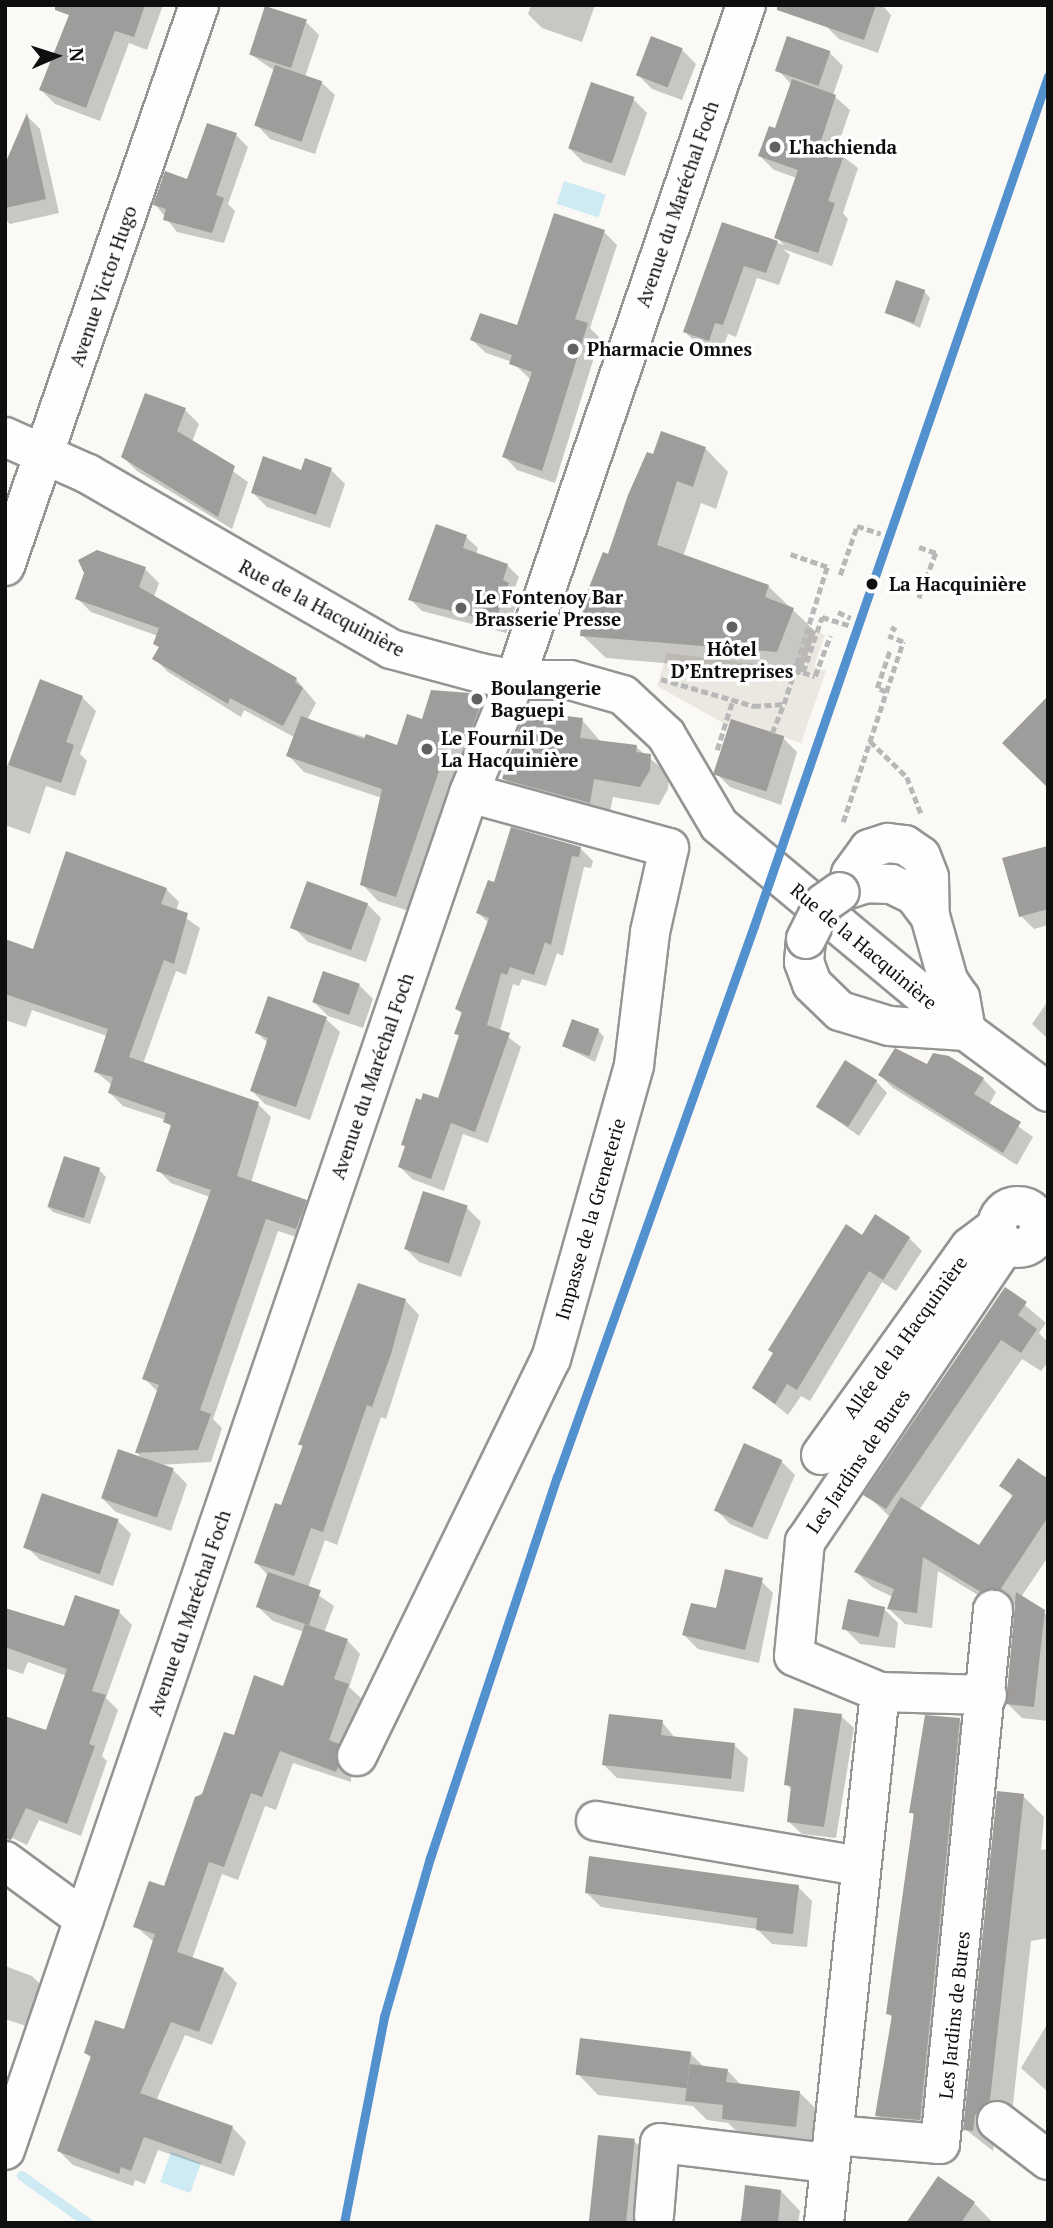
<!DOCTYPE html>
<meta charset="utf-8">
<style>
body{margin:0}
#map{position:relative;width:1053px;height:2228px;overflow:hidden;background:#fbf9f6;font-family:"PT Serif",serif}
div>[style]{position:absolute}
.plaza>*{inset:0;background:#ebe7e1}
.water>*{inset:0;background:#ceeaf3;transform-origin:0 0}
.shadow>*{inset:0;background:#0003}
.stream>*{height:10px;margin:-5px;padding:0 5px;transform-origin:5px;border-radius:5px;background:#ceeaf3}
.building>*{inset:0;background:#9f9d9b;transform-origin:0 0}
.path>*{height:4.5px;margin-top:-2.25px;transform-origin:0;background:repeating-linear-gradient(90deg,#b9b8b8 0 7px,transparent 0 10.5px)}
.roads{filter:drop-shadow(2px 0 #959493) drop-shadow(-2px 0 #959493) drop-shadow(0 2px #959493) drop-shadow(0 -2px #959493)}
.minor>*{height:38px;margin:-19px;padding:0 19px;transform-origin:19px;border-radius:19px;background:#fefefe}
.minor>.ring{margin:-19px;padding:0;box-sizing:content-box;background:none;border:38px solid #fefefe;border-radius:50%}
.bridges{filter:drop-shadow(2px 0 #959493) drop-shadow(-2px 0 #959493) drop-shadow(0 2px #959493) drop-shadow(0 -2px #959493)}
.minor-bridge>*{height:38px;margin:-19px;padding:0 19px;transform-origin:19px;border-radius:19px;background:#fefefe}
.rail-1>*{height:9px;margin:-4.5px;padding:0 4.5px;transform-origin:4.5px;border-radius:4.5px;background:#5291ce}
.dots>*{width:19px;height:19px;translate:-50% -50%;box-sizing:border-box;border:4px solid #fff;border-radius:50%}
span{translate:-50% -50%;white-space:nowrap;text-align:center;line-height:1.15;-webkit-text-stroke:7px #fff;paint-order:stroke}
.poi-label{font-size:19px;color:#0f0f0f;font-weight:700}
.left{translate:0 -50%;text-align:left}
.street-label{font-size:19px;color:#0f0f0f}
.stop-label{font-size:19px;color:#0f0f0f;font-weight:700}
.frame{position:absolute;inset:0;border:7px solid #0f0f0f;pointer-events:none}
.north{position:absolute;left:21px;top:21px;width:70px;height:70px;-webkit-text-stroke:5px #fff;paint-order:stroke;rotate:87deg;font-size:19px;font-weight:700;line-height:28px;text-align:center;color:#0f0f0f}
.north::after{content:'';display:block;margin:auto;width:24px;height:32px;background:#0f0f0f;clip-path:polygon(50% 0,100% 100%,50% 72%,0 100%)}
</style>
<div id="map">
<div class="plaza">
<div style="clip-path:polygon(810px 629px,825px 635px,814px 666px,826px 671px,801px 743px,732px 720px,729px 726px,657px 686px,667px 653px,772px 666px,799px 664px)"></div>
</div>
<div class="water">
<div style="left:564px;top:181px;width:44px;height:24px;rotate:18deg"></div>
<div style="left:171px;top:2152px;width:32px;height:32px;rotate:20deg"></div>
</div>
<div class="shadow">
<div style="clip-path:polygon(73px 5px,163px 5px,147px 50px,129px 43px,100px 121px,55px 104px,41px 90px)"></div>
<div style="clip-path:polygon(531px 5px,595px 5px,582px 42px,542px 28px,528px 14px)"></div>
<div style="clip-path:polygon(832px 5px,882px 5px,891px 15px,878px 53px,839px 39px,825px 25px)"></div>
<div style="clip-path:polygon(306px 22px,319px 35px,305px 77px,321px 82px,335px 95px,315px 154px,270px 139px,257px 125px,275px 71px,250px 54px)"></div>
<div style="clip-path:polygon(682px 50px,696px 64px,682px 100px,652px 89px,638px 75px)"></div>
<div style="clip-path:polygon(829px 52px,843px 66px,833px 95px,850px 110px,836px 151px,858px 168px,843px 213px,848px 219px,832px 266px,783px 249px,790px 255px,779px 285px,757px 278px,736px 337px,728px 334px,721px 353px,698px 344px,685px 332px,723px 224px,784px 245px,776px 237px,797px 178px,774px 170px,760px 156px,776px 130px,792px 85px,778px 70px)"></div>
<div style="clip-path:polygon(633px 99px,647px 113px,625px 176px,583px 162px,569px 148px)"></div>
<div style="clip-path:polygon(27px 116px,40px 129px,59px 213px,10px 224px,5px 219px,5px 164px)"></div>
<div style="clip-path:polygon(236px 135px,248px 147px,228px 204px,235px 211px,224px 243px,177px 232px,155px 204px,188px 181px)"></div>
<div style="clip-path:polygon(604px 232px,617px 245px,590px 328px,600px 338px,555px 483px,517px 470px,504px 456px,531px 380px,512px 362px,486px 353px,472px 340px,518px 327px)"></div>
<div style="clip-path:polygon(924px 291px,930px 298px,920px 328px,887px 312px)"></div>
<div style="clip-path:polygon(185px 410px,199px 424px,192px 442px,248px 482px,232px 529px,137px 471px,123px 457px)"></div>
<div style="clip-path:polygon(705px 448px,728px 472px,716px 509px,701px 503px,683px 557px,768px 586px,816px 632px,800px 675px,606px 658px,582px 635px,609px 556px,654px 457px)"></div>
<div style="clip-path:polygon(331px 470px,345px 484px,330px 528px,267px 507px,253px 493px)"></div>
<div style="clip-path:polygon(466px 537px,478px 548px,476px 554px,507px 565px,519px 577px,514px 590px,520px 595px,506px 633px,422px 611px,410px 599px)"></div>
<div style="clip-path:polygon(145px 569px,159px 583px,154px 597px,296px 679px,316px 703px,307px 720px,398px 747px,423px 721px,469px 695px,486px 712px,412px 912px,378px 901px,362px 884px,382px 798px,304px 772px,288px 755px,294px 737px,244px 710px,241px 717px,168px 672px,154px 658px,161px 649px,158px 636px,91px 612px,77px 598px)"></div>
<div style="clip-path:polygon(41px 682px,82px 697px,96px 711px,80px 754px,87px 761px,75px 796px,46px 786px,30px 834px,5px 825px,5px 764px,10px 766px)"></div>
<div style="clip-path:polygon(582px 720px,601px 742px,636px 747px,669px 774px,668px 789px,659px 805px,613px 797px,608px 821px,523px 798px,504px 779px)"></div>
<div style="clip-path:polygon(783px 738px,797px 752px,781px 805px,730px 787px,716px 773px)"></div>
<div style="clip-path:polygon(580px 848px,593px 861px,591px 868px,584px 867px,563px 956px,557px 953px,546px 986px,522px 979px,519px 986px,513px 984px,500px 1031px,521px 1047px,488px 1143px,463px 1134px,444px 1191px,412px 1179px,400px 1167px,407px 1148px,403px 1144px,439px 1100px,460px 1037px,456px 1033px,463px 1015px,457px 1009px,489px 923px,478px 913px,495px 885px)"></div>
<div style="clip-path:polygon(1048px 848px,1048px 925px,1034px 929px,1021px 916px)"></div>
<div style="clip-path:polygon(166px 889px,179px 902px,176px 911px,200px 928px,186px 975px,176px 971px,143px 1064px,258px 1104px,271px 1117px,251px 1183px,306px 1201px,318px 1214px,309px 1241px,278px 1231px,213px 1419px,222px 1428px,211px 1462px,159px 1465px,173px 1470px,187px 1484px,171px 1531px,116px 1512px,102px 1498px,143px 1459px,137px 1453px,157px 1391px,144px 1378px,210px 1197px,171px 1183px,158px 1170px,172px 1128px,166px 1120px,123px 1106px,110px 1093px,112px 1085px,96px 1072px,107px 1036px,32px 1010px,26px 1027px,5px 1020px,5px 941px,34px 951px)"></div>
<div style="clip-path:polygon(367px 904px,381px 918px,366px 962px,308px 942px,294px 928px)"></div>
<div style="clip-path:polygon(359px 985px,373px 999px,363px 1028px,328px 1016px,314px 1002px)"></div>
<div style="clip-path:polygon(1048px 1001px,1048px 1039px,1032px 1024px)"></div>
<div style="clip-path:polygon(326px 1019px,340px 1032px,310px 1120px,265px 1104px,252px 1091px,268px 1043px,257px 1033px)"></div>
<div style="clip-path:polygon(598px 1030px,604px 1037px,595px 1062px,565px 1047px)"></div>
<div style="clip-path:polygon(880px 1075px,983px 1079px,996px 1092px,989px 1105px,1033px 1137px,1017px 1165px,893px 1088px)"></div>
<div style="clip-path:polygon(876px 1081px,887px 1093px,859px 1136px,818px 1107px)"></div>
<div style="clip-path:polygon(99px 1170px,106px 1177px,90px 1224px,53px 1212px,47px 1206px)"></div>
<div style="clip-path:polygon(467px 1208px,481px 1222px,461px 1277px,419px 1262px,405px 1248px)"></div>
<div style="clip-path:polygon(863px 1237px,909px 1238px,922px 1251px,896px 1291px,882px 1282px,810px 1401px,801px 1396px,788px 1415px,754px 1388px)"></div>
<div style="clip-path:polygon(359px 1285px,406px 1301px,419px 1315px,386px 1419px,381px 1417px,337px 1545px,325px 1540px,308px 1588px,334px 1606px,324px 1633px,347px 1640px,360px 1654px,349px 1687px,362px 1699px,343px 1751px,352px 1759px,351px 1782px,293px 1763px,276px 1810px,265px 1806px,238px 1880px,222px 1874px,192px 1959px,223px 1969px,237px 1983px,212px 2045px,185px 2035px,156px 2101px,233px 2128px,246px 2142px,234px 2176px,158px 2150px,145px 2184px,135px 2180px,133px 2186px,73px 2165px,59px 2151px,92px 2059px,86px 2053px,125px 2032px,154px 1942px,135px 1926px,165px 1888px,204px 1795px,235px 1738px,284px 1688px,304px 1632px,273px 1621px,258px 1607px,269px 1576px,256px 1563px,282px 1508px,303px 1448px,300px 1444px)"></div>
<div style="clip-path:polygon(1006px 1289px,1046px 1323px,1039px 1333px,1048px 1342px,1048px 1362px,1041px 1371px,1022px 1359px,919px 1510px,979px 1548px,1014px 1498px,1001px 1485px,1044px 1478px,1048px 1472px,1048px 1557px,1021px 1597px,1048px 1616px,1048px 1721px,1022px 1718px,1008px 1704px,1017px 1605px,998px 1607px,938px 1571px,932px 1628px,905px 1624px,889px 1609px,893px 1597px,872px 1587px,856px 1572px,890px 1517px,866px 1494px)"></div>
<div style="clip-path:polygon(781px 1461px,795px 1475px,767px 1540px,730px 1524px,716px 1510px)"></div>
<div style="clip-path:polygon(118px 1521px,131px 1534px,113px 1586px,40px 1560px,27px 1547px)"></div>
<div style="clip-path:polygon(759px 1579px,773px 1593px,759px 1663px,698px 1649px,684px 1635px)"></div>
<div style="clip-path:polygon(5px 1609px,66px 1628px,119px 1612px,132px 1625px,106px 1698px,118px 1710px,102px 1756px,107px 1761px,81px 1836px,39px 1820px,27px 1845px,6px 1835px,67px 1676px,28px 1662px,23px 1674px,5px 1668px)"></div>
<div style="clip-path:polygon(884px 1609px,898px 1623px,895px 1648px,860px 1644px,846px 1630px)"></div>
<div style="clip-path:polygon(841px 1716px,854px 1728px,836px 1838px,802px 1834px,789px 1822px,793px 1791px,786px 1784px)"></div>
<div style="clip-path:polygon(960px 1720px,995px 1755px,955px 2155px,912px 2150px,877px 2115px,893px 2018px,888px 2014px,915px 1817px,911px 1812px)"></div>
<div style="clip-path:polygon(662px 1722px,675px 1738px,734px 1745px,748px 1758px,744px 1792px,617px 1778px,603px 1764px)"></div>
<div style="clip-path:polygon(1023px 1796px,1044px 1817px,1041px 1850px,1048px 1849px,1048px 1938px,1031px 1941px,1011px 2122px,995px 2136px,993px 2151px,965px 2129px)"></div>
<div style="clip-path:polygon(798px 1887px,812px 1901px,807px 1947px,772px 1944px,757px 1929px,601px 1907px,587px 1893px)"></div>
<div style="clip-path:polygon(5px 1966px,32px 1976px,46px 1990px,32px 2028px,5px 2019px)"></div>
<div style="clip-path:polygon(1048px 2023px,1048px 2092px,1021px 2068px)"></div>
<div style="clip-path:polygon(690px 2053px,705px 2068px,727px 2070px,742px 2086px,800px 2093px,820px 2113px,815px 2147px,744px 2138px,728px 2123px,707px 2120px,693px 2106px,598px 2095px,578px 2074px)"></div>
<div style="clip-path:polygon(634px 2141px,648px 2154px,640px 2223px,590px 2223px)"></div>
<div style="clip-path:polygon(938px 2179px,974px 2203px,993px 2223px,908px 2223px)"></div>
<div style="clip-path:polygon(747px 2187px,781px 2191px,800px 2211px,798px 2223px,740px 2223px)"></div>
</div>
<div class="stream">
<div style="left:22px;top:2176px;width:81px;rotate:35.5deg"></div>
</div>
<div class="building">
<div style="clip-path:polygon(55px 5px,145px 5px,134px 37px,115px 31px,86px 108px,39px 90px,69px 15px,55px 10px)"></div>
<div style="clip-path:polygon(777px 5px,876px 5px,864px 40px,777px 10px)"></div>
<div style="left:265px;top:6px;width:44px;height:51px;rotate:18deg"></div>
<div style="left:651px;top:36px;width:34px;height:42px;rotate:21deg"></div>
<div style="left:787px;top:36px;width:46px;height:37px;rotate:19deg"></div>
<div style="left:275px;top:65px;width:50px;height:64px;rotate:19deg"></div>
<div style="clip-path:polygon(792px 79px,836px 95px,820px 144px,845px 152px,828px 201px,835px 203px,818px 253px,774px 238px,798px 170px,758px 156px,769px 126px,775px 128px)"></div>
<div style="left:591px;top:82px;width:46px;height:70px;rotate:19deg"></div>
<div style="clip-path:polygon(27px 113px,46px 199px,5px 208px,5px 164px)"></div>
<div style="clip-path:polygon(207px 123px,237px 133px,216px 195px,224px 198px,212px 233px,163px 220px,166px 209px,153px 205px,165px 171px,187px 179px)"></div>
<div style="clip-path:polygon(554px 213px,605px 230px,575px 319px,588px 323px,542px 471px,502px 457px,532px 372px,509px 364px,512px 355px,470px 340px,480px 313px,517px 325px)"></div>
<div style="clip-path:polygon(722px 222px,778px 241px,766px 273px,744px 266px,723px 325px,715px 323px,709px 341px,683px 332px)"></div>
<div style="left:896px;top:280px;width:31px;height:35px;rotate:19deg"></div>
<div style="clip-path:polygon(145px 393px,186px 408px,177px 431px,235px 466px,218px 517px,121px 457px)"></div>
<div style="clip-path:polygon(661px 431px,706px 447px,693px 487px,677px 481px,657px 545px,769px 585px,765px 597px,794px 608px,777px 652px,580px 636px,584px 600px,603px 552px,608px 554px,628px 495px,647px 452px,653px 454px)"></div>
<div style="clip-path:polygon(263px 456px,301px 470px,305px 458px,332px 468px,316px 515px,251px 493px)"></div>
<div style="clip-path:polygon(436px 524px,467px 535px,463px 548px,508px 564px,503px 580px,509px 583px,495px 622px,408px 600px)"></div>
<div style="clip-path:polygon(97px 550px,146px 567px,139px 587px,297px 678px,295px 682px,303px 688px,283px 726px,230px 698px,228px 704px,152px 659px,159px 647px,153px 644px,159px 628px,75px 599px,84px 573px,78px 560px)"></div>
<div style="clip-path:polygon(40px 679px,83px 696px,66px 742px,74px 745px,61px 783px,8px 765px)"></div>
<div style="clip-path:polygon(431px 690px,470px 693px,479px 709px,469px 735px,453px 730px,396px 897px,360px 885px,382px 789px,286px 756px,301px 716px,364px 739px,366px 734px,397px 745px,407px 714px,422px 719px)"></div>
<div style="clip-path:polygon(1048px 696px,1048px 788px,1002px 743px)"></div>
<div style="clip-path:polygon(534px 712px,583px 718px,580px 738px,637px 745px,636px 752px,651px 754px,650px 770px,640px 787px,594px 779px,590px 803px,502px 779px,520px 725px)"></div>
<div style="left:731px;top:719px;width:56px;height:58px;rotate:18deg"></div>
<div style="clip-path:polygon(511px 827px,581px 847px,579px 857px,572px 856px,551px 945px,545px 942px,534px 975px,510px 967px,507px 975px,501px 973px,487px 1025px,510px 1033px,475px 1132px,451px 1123px,431px 1179px,398px 1167px,405px 1146px,401px 1145px,416px 1098px,421px 1100px,423px 1093px,438px 1098px,459px 1035px,454px 1034px,462px 1012px,455px 1009px,489px 918px,476px 913px,488px 880px,494px 882px)"></div>
<div style="clip-path:polygon(1048px 846px,1048px 909px,1019px 917px,1002px 858px)"></div>
<div style="clip-path:polygon(66px 851px,167px 888px,161px 904px,188px 913px,174px 964px,164px 960px,129px 1057px,259px 1102px,237px 1176px,307px 1200px,296px 1229px,266px 1219px,200px 1410px,211px 1414px,198px 1450px,135px 1453px,159px 1385px,142px 1379px,211px 1190px,156px 1171px,171px 1125px,163px 1122px,166px 1113px,108px 1093px,113px 1077px,94px 1072px,108px 1029px,5px 994px,5px 939px,33px 949px)"></div>
<div style="left:307px;top:881px;width:65px;height:50px;rotate:20deg"></div>
<div style="left:323px;top:971px;width:39px;height:33px;rotate:19deg"></div>
<div style="clip-path:polygon(268px 996px,327px 1017px,296px 1107px,250px 1091px,268px 1038px,255px 1033px)"></div>
<div style="left:572px;top:1019px;width:29px;height:29px;rotate:20deg"></div>
<div style="clip-path:polygon(895px 1048px,927px 1064px,933px 1053px,949px 1056px,984px 1078px,974px 1094px,1021px 1122px,1003px 1153px,878px 1075px)"></div>
<div style="left:845px;top:1060px;width:38px;height:55px;rotate:32deg"></div>
<div style="left:64px;top:1156px;width:38px;height:53px;rotate:18deg"></div>
<div style="left:423px;top:1191px;width:47px;height:61px;rotate:18deg"></div>
<div style="clip-path:polygon(875px 1214px,910px 1237px,883px 1280px,869px 1271px,797px 1390px,787px 1384px,775px 1404px,752px 1388px,773px 1353px,768px 1350px,846px 1224px,862px 1235px)"></div>
<div style="clip-path:polygon(358px 1283px,406px 1299px,391px 1354px,372px 1407px,367px 1405px,323px 1532px,311px 1528px,294px 1576px,254px 1563px,275px 1503px,281px 1505px,303px 1445px,298px 1445px)"></div>
<div style="clip-path:polygon(1005px 1287px,1027px 1302px,1018px 1315px,1037px 1329px,1021px 1353px,1001px 1340px,886px 1509px,863px 1495px)"></div>
<div style="left:744px;top:1443px;width:42px;height:74px;rotate:24deg"></div>
<div style="left:118px;top:1449px;width:59px;height:52px;rotate:19deg"></div>
<div style="clip-path:polygon(1018px 1458px,1048px 1479px,1048px 1517px,1000px 1590px,981px 1592px,923px 1557px,917px 1613px,887px 1609px,894px 1589px,854px 1572px,901px 1497px,979px 1545px,1013px 1495px,999px 1486px)"></div>
<div style="left:42px;top:1493px;width:81px;height:58px;rotate:19deg"></div>
<div style="clip-path:polygon(725px 1569px,763px 1578px,745px 1650px,682px 1635px,691px 1603px,716px 1608px)"></div>
<div style="left:268px;top:1572px;width:56px;height:37px;rotate:19deg"></div>
<div style="clip-path:polygon(1016px 1592px,1045px 1610px,1034px 1707px,1006px 1704px)"></div>
<div style="clip-path:polygon(75px 1595px,120px 1610px,92px 1691px,106px 1695px,89px 1744px,95px 1746px,67px 1824px,26px 1808px,11px 1840px,5px 1839px,5px 1716px,46px 1730px,67px 1669px,5px 1647px,5px 1608px,64px 1626px)"></div>
<div style="left:848px;top:1599px;width:38px;height:31px;rotate:12deg"></div>
<div style="clip-path:polygon(305px 1624px,348px 1639px,334px 1679px,349px 1684px,329px 1740px,339px 1744px,338px 1767px,336px 1772px,280px 1751px,262px 1797px,251px 1793px,224px 1867px,209px 1862px,177px 1952px,224px 1968px,199px 2032px,171px 2022px,140px 2093px,233px 2126px,221px 2164px,144px 2137px,131px 2171px,121px 2167px,119px 2174px,57px 2151px,91px 2056px,84px 2053px,95px 2020px,124px 2029px,155px 1934px,133px 1927px,149px 1881px,164px 1886px,195px 1797px,202px 1794px,224px 1732px,234px 1735px,254px 1675px,283px 1686px)"></div>
<div style="clip-path:polygon(794px 1708px,842px 1714px,824px 1827px,787px 1822px,791px 1786px,784px 1785px)"></div>
<div style="clip-path:polygon(609px 1714px,663px 1720px,661px 1735px,735px 1743px,731px 1779px,602px 1765px)"></div>
<div style="clip-path:polygon(925px 1715px,960px 1718px,920px 2120px,875px 2116px,892px 2015px,886px 2014px,914px 1813px,909px 1813px)"></div>
<div style="clip-path:polygon(997px 1791px,1024px 1794px,990px 2100px,975px 2115px,973px 2131px,963px 2130px)"></div>
<div style="clip-path:polygon(589px 1856px,799px 1885px,793px 1934px,756px 1930px,757px 1918px,585px 1893px)"></div>
<div style="left:580px;top:2038px;width:112px;height:37px;rotate:7deg"></div>
<div style="clip-path:polygon(690px 2064px,728px 2069px,726px 2082px,800px 2091px,796px 2127px,722px 2119px,723px 2105px,685px 2101px)"></div>
<div style="left:598px;top:2135px;width:37px;height:89px;rotate:6deg"></div>
<div style="clip-path:polygon(938px 2176px,975px 2202px,961px 2223px,906px 2223px)"></div>
<div style="clip-path:polygon(745px 2185px,781px 2190px,778px 2223px,741px 2223px)"></div>
</div>
<div class="path">
<div style="left:919px;top:547px;width:18px;rotate:19deg"></div>
<div style="left:936px;top:553px;width:48px;rotate:110.7deg"></div>
<div style="left:840px;top:575px;width:52px;rotate:-70.9deg"></div>
<div style="left:857px;top:526px;width:25px;rotate:18deg"></div>
<div style="left:838px;top:612px;width:14px;rotate:25deg"></div>
<div style="left:891px;top:627px;width:6px;rotate:31deg"></div>
<div style="left:793px;top:669px;width:23px;rotate:18deg"></div>
<div style="left:815px;top:676px;width:43px;rotate:-69.4deg"></div>
<div style="left:803px;top:672px;width:58px;rotate:-70.9deg"></div>
<div style="left:822px;top:617px;width:28px;rotate:17deg"></div>
<div style="left:661px;top:679px;width:97px;rotate:16.2deg"></div>
<div style="left:754px;top:706px;width:30px;rotate:-4deg"></div>
<div style="left:784px;top:704px;width:144px;rotate:-72.6deg"></div>
<div style="left:827px;top:567px;width:40px;rotate:-161.1deg"></div>
<div style="left:886px;top:692px;width:10px;rotate:-156deg"></div>
<div style="left:877px;top:688px;width:40px;rotate:-71.1deg"></div>
<div style="left:772px;top:733px;width:31px;rotate:-68deg"></div>
<div style="left:870px;top:741px;width:52px;rotate:44.2deg"></div>
<div style="left:907px;top:777px;width:40px;rotate:69deg"></div>
<div style="left:717px;top:750px;width:53px;rotate:-72.6deg"></div>
<div style="left:843px;top:822px;width:190px;rotate:-71.6deg"></div>
<div style="left:903px;top:642px;width:16px;rotate:-158deg"></div>
</div>
<div class="roads">
<div class="minor">
<div style="left:5px;top:437px;width:91px;rotate:24deg"></div>
<div style="left:88px;top:474px;width:350px;rotate:30deg"></div>
<div style="left:391px;top:649px;width:92px;rotate:15.1deg"></div>
<div style="left:480px;top:673px;width:36px;rotate:11deg"></div>
<div style="left:515px;top:680px;width:55px"></div>
<div style="left:570px;top:680px;width:55px;rotate:15.8deg"></div>
<div style="left:623px;top:695px;width:59px;rotate:42.9deg"></div>
<div style="left:666px;top:735px;width:104px;rotate:59.5deg"></div>
<div style="left:719px;top:825px;width:322px;rotate:39.8deg"></div>
<div style="left:966px;top:1031px;width:102px;rotate:36.6deg"></div>
<div style="left:5px;top:566px;width:594px;rotate:-70.92deg"></div>
<div style="left:848px;top:888px;width:14px;rotate:-78deg"></div>
<div style="left:851px;top:874px;width:31px;rotate:-54deg"></div>
<div style="left:869px;top:849px;width:20px;rotate:-18deg"></div>
<div style="left:888px;top:843px;width:17px;rotate:7deg"></div>
<div style="left:905px;top:845px;width:19px;rotate:35deg"></div>
<div style="left:921px;top:856px;width:22px;rotate:69deg"></div>
<div style="left:929px;top:877px;width:39px;rotate:89deg"></div>
<div style="left:806px;top:939px;width:23px;rotate:95deg"></div>
<div style="left:804px;top:962px;width:23px;rotate:70deg"></div>
<div style="left:812px;top:984px;width:39px;rotate:44deg"></div>
<div style="left:840px;top:1011px;width:51px;rotate:17deg"></div>
<div style="left:889px;top:1026px;width:77px;rotate:3.7deg"></div>
<div style="left:966px;top:1031px;width:34px;rotate:-100deg"></div>
<div style="left:960px;top:998px;width:22px;rotate:-124deg"></div>
<div style="left:948px;top:980px;width:66px;rotate:-105.7deg"></div>
<div style="left:930px;top:916px;width:26px;rotate:-127deg"></div>
<div style="left:914px;top:895px;width:25px;rotate:-154deg"></div>
<div style="left:891px;top:884px;width:24px;rotate:-178deg"></div>
<div style="left:867px;top:883px;width:28px;rotate:162deg"></div>
<div class="ring" style="left:997px;top:1206px;width:4px;height:4px"></div>
<div style="left:821px;top:1455px;width:256px;rotate:-54.4deg"></div>
<div style="left:970px;top:1247px;width:34px;rotate:-37deg"></div>
<div style="left:880px;top:1692px;width:107px;rotate:1.6deg"></div>
<div style="left:357px;top:1756px;width:442px;rotate:-64deg"></div>
<div style="left:551px;top:1359px;width:305px;rotate:-74.2deg"></div>
<div style="left:634px;top:1065px;width:134px;rotate:-83.1deg"></div>
<div style="left:650px;top:932px;width:86px;rotate:-77.3deg"></div>
<div style="left:669px;top:848px;width:207px;rotate:-164.6deg"></div>
<div style="left:596px;top:1821px;width:267px;rotate:9.7deg"></div>
<div style="left:5px;top:1861px;width:98px;rotate:36.3deg"></div>
<div style="left:997px;top:2121px;width:64px;rotate:37.4deg"></div>
<div style="left:833px;top:2135px;width:107px;rotate:4.8deg"></div>
<div style="left:940px;top:2144px;width:537px;rotate:-84.33deg"></div>
<div style="left:5px;top:2150px;width:1434px;rotate:-71.12deg"></div>
<div style="left:469px;top:793px;width:122px;rotate:-67.8deg"></div>
<div style="left:515px;top:680px;width:713px;rotate:-71.11deg"></div>
<div style="left:654px;top:2216px;width:73px;rotate:-85.3deg"></div>
<div style="left:660px;top:2143px;width:169px;rotate:6.8deg"></div>
<div style="left:824px;top:2223px;width:534px;rotate:-83.98deg"></div>
<div style="left:880px;top:1692px;width:93px;rotate:-157.3deg"></div>
<div style="left:794px;top:1656px;width:115px;rotate:-84.5deg"></div>
<div style="left:805px;top:1542px;width:359px;rotate:-56deg"></div>
</div>
</div>
<div class="bridges">
<div class="minor-bridge">
<div style="left:806px;top:939px;width:40px;rotate:-63.4deg"></div>
<div style="left:824px;top:903px;width:19px;rotate:-35deg"></div>
</div>
</div>
<div class="rail-1">
<div style="left:344px;top:2223px;width:210px;rotate:-79deg"></div>
<div style="left:384px;top:2017px;width:166px;rotate:-73.9deg"></div>
<div style="left:430px;top:1858px;width:402px;rotate:-71.6deg"></div>
<div style="left:557px;top:1477px;width:585px;rotate:-70.33deg"></div>
<div style="left:754px;top:926px;width:899px;rotate:-70.92deg"></div>
</div>
<div class="dots">
<div style="left:775px;top:147px;background:#626160"></div>
<div style="left:573px;top:349px;background:#626160"></div>
<div style="left:872px;top:584px;background:#0f0f0f"></div>
<div style="left:461px;top:608px;background:#626160"></div>
<div style="left:732px;top:627px;background:#626160"></div>
<div style="left:477px;top:699px;background:#626160"></div>
<div style="left:427px;top:749px;background:#626160"></div>
</div>
<div class="poi-label">
<span class="left" style="left:789px;top:147px">L'hachienda</span>
<span class="left" style="left:587px;top:349px">Pharmacie Omnes</span>
<span class="left" style="left:475px;top:608px">Le Fontenoy Bar<br>Brasserie Presse</span>
<span style="left:732px;top:660px">Hôtel<br>D’Entreprises</span>
<span class="left" style="left:491px;top:699px">Boulangerie<br>Baguepi</span>
<span class="left" style="left:441px;top:749px">Le Fournil De<br>La Hacquinière</span>
</div>
<div class="street-label">
<span style="left:677px;top:204px;rotate:-71deg">Avenue du Maréchal Foch</span>
<span style="left:103px;top:286px;rotate:-71deg">Avenue Victor Hugo</span>
<span style="left:322px;top:608px;rotate:28deg">Rue de la Hacquinière</span>
<span style="left:864px;top:946px;rotate:40deg">Rue de la Hacquinière</span>
<span style="left:372px;top:1076px;rotate:-71deg">Avenue du Maréchal Foch</span>
<span style="left:590px;top:1219px;rotate:-74deg">Impasse de la Greneterie</span>
<span style="left:905px;top:1337px;rotate:-54deg">Allée de la Hacquinière</span>
<span style="left:858px;top:1461px;rotate:-56deg">Les Jardins de Bures</span>
<span style="left:189px;top:1613px;rotate:-71deg">Avenue du Maréchal Foch</span>
<span style="left:954px;top:2015px;rotate:-84deg">Les Jardins de Bures</span>
</div>
<div class="stop-label">
<span class="left" style="left:889px;top:584px">La Hacquinière</span>
</div>
<div class="frame"></div>
<div class="north">N</div>
</div>
